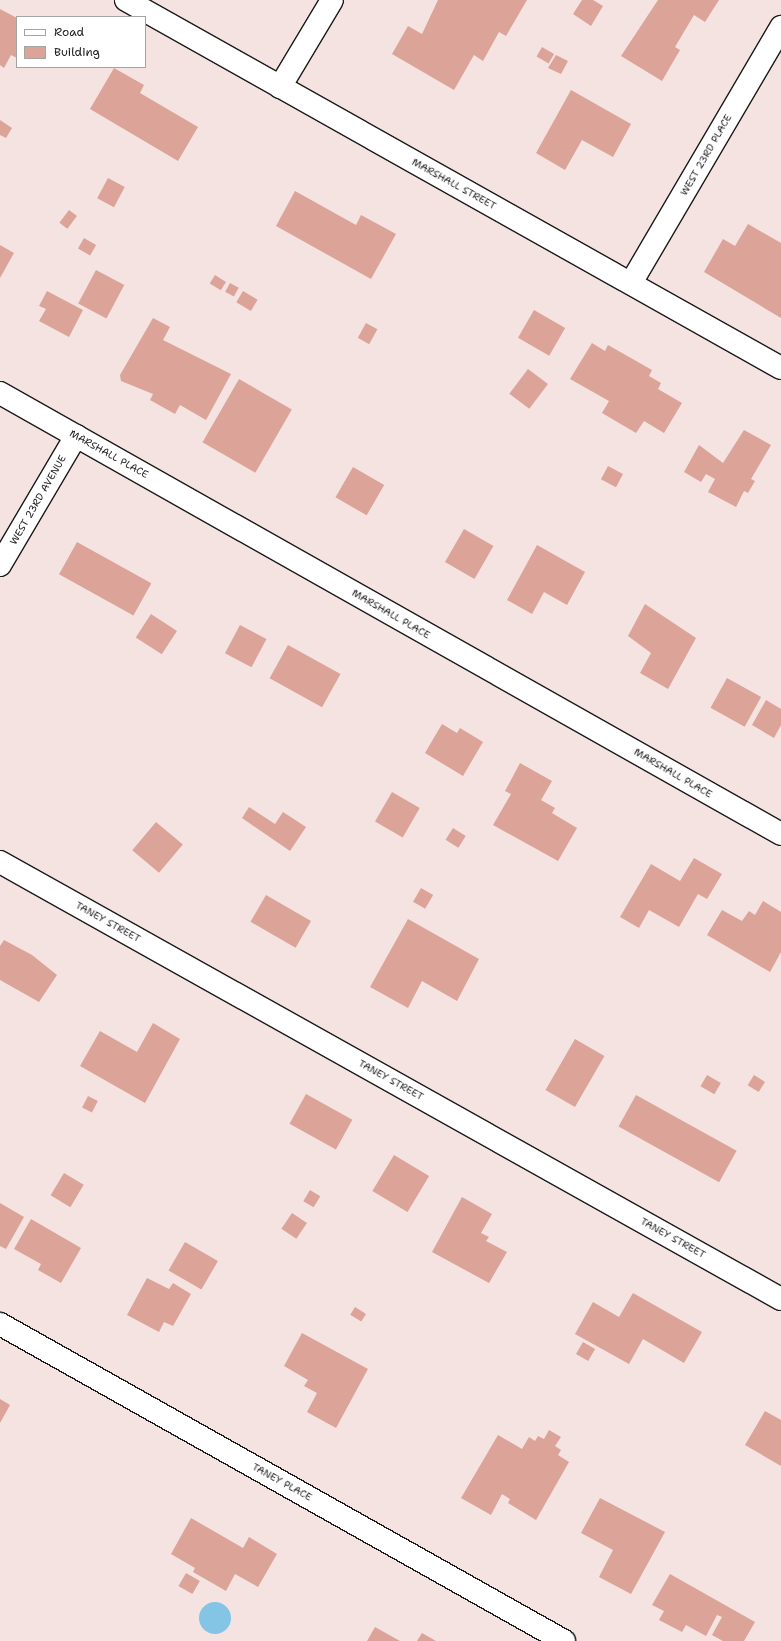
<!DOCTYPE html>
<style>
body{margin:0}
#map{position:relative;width:781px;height:1641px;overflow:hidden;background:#f4e3e0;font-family:"Shantell Sans",sans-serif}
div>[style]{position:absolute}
.water>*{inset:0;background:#84c4e4}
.round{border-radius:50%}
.building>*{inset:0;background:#dca398;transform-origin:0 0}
.roads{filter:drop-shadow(1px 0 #1c1c1c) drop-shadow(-1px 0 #1c1c1c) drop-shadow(0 1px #1c1c1c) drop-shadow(0 -1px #1c1c1c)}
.street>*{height:22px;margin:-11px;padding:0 11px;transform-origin:11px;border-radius:11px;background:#fff}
span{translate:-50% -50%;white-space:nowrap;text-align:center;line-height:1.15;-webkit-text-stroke:3px #fff;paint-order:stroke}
.street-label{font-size:10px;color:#1c1c1c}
.legend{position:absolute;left:16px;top:16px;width:130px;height:52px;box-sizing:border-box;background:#fff;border:1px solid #a4a4a4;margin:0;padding:5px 7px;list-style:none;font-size:12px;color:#1c1c1c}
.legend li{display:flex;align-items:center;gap:8px;height:20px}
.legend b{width:20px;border:1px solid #a4a4a4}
</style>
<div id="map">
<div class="water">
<div class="round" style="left:199px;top:1602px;width:32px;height:32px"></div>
</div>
<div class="building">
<div style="clip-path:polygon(438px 0,527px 0,506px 36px,499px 32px,483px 61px,474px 55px,454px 90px,392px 54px,408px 26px,422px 34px)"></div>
<div style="clip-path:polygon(582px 0,593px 0,603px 6px,591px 26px,573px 14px)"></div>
<div style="clip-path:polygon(658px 0,719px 0,705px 22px,694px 15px,675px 47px,680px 50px,662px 81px,621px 56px)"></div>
<div style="clip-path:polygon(0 9px,17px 18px,17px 58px,11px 55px,4px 68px,0 65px)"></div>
<div style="left:542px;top:47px;width:14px;height:11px;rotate:30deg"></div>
<div style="clip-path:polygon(556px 55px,568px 61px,561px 74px,548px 68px)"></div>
<div style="clip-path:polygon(114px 68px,144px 85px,140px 93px,198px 127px,178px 161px,90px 109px)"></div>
<div style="clip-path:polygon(571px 90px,631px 124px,613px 157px,582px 140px,565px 170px,536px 153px)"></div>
<div style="clip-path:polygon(0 120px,12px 128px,6px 138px,0 135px)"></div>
<div style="left:108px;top:178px;width:19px;height:23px;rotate:28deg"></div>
<div style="clip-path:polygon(295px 191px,356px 225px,361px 215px,396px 234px,371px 279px,276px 226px)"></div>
<div style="left:69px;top:210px;width:10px;height:16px;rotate:37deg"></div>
<div style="clip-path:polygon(748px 224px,781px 243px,781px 318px,704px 272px,723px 239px,735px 246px)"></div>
<div style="left:84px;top:238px;width:14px;height:12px;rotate:30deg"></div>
<div style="clip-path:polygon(0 245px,14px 253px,0 278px)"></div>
<div style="left:96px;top:270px;width:32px;height:38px;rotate:28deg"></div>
<div style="left:215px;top:275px;width:13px;height:10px;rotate:32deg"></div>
<div style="left:230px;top:283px;width:10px;height:10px;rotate:29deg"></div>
<div style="clip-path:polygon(47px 291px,83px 310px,69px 337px,39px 321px,46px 309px,39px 306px)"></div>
<div style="left:243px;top:291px;width:17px;height:13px;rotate:31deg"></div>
<div style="left:534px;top:310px;width:36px;height:32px;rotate:30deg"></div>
<div style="clip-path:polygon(153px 318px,170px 327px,163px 340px,231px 374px,206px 420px,180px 405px,175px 414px,150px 400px,153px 394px,121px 381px,120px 375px)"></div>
<div style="left:366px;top:323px;width:13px;height:17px;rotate:29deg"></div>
<div style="clip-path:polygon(592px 343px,605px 351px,608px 345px,652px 370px,649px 376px,661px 383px,658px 389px,682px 403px,664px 433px,644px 421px,636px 433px,602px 413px,609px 401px,570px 379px)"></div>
<div style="left:528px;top:369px;width:25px;height:31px;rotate:37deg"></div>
<div style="left:239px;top:379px;width:61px;height:73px;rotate:30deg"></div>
<div style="clip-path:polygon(744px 430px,771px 445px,751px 479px,755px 481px,748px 493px,744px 491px,736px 507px,708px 492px,715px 479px,706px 474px,701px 482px,684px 472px,699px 445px,723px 463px)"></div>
<div style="left:608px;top:466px;width:17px;height:15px;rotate:28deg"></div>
<div style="left:353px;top:467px;width:36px;height:35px;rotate:30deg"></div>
<div style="left:464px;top:529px;width:34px;height:38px;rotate:30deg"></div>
<div style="left:77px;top:542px;width:85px;height:37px;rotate:29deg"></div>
<div style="clip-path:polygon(537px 545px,585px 572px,567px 605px,544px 592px,532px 614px,507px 600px)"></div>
<div style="clip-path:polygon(645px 604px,696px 638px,668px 689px,640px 673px,651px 653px,628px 636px)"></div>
<div style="left:151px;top:614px;width:31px;height:28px;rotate:33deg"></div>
<div style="left:240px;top:625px;width:30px;height:32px;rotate:28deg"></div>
<div style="left:288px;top:645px;width:60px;height:38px;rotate:29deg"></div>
<div style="left:727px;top:678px;width:39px;height:34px;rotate:29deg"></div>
<div style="clip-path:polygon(766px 700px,781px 709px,781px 725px,774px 738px,752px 725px)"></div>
<div style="clip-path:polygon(442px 724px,457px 733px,460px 728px,483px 742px,463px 776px,425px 753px)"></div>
<div style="clip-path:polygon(520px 763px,552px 781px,541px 800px,555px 808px,552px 813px,577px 828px,558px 861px,493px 825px,511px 794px,505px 791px)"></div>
<div style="left:392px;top:792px;width:32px;height:34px;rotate:30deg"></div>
<div style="clip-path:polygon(249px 807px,275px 824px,283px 812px,306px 827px,290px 851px,242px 818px)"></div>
<div style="left:156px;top:822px;width:35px;height:37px;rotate:40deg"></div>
<div style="left:453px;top:828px;width:15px;height:14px;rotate:32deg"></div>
<div style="clip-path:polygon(694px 858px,722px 874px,707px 899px,698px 894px,679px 927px,649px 910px,639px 928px,620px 917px,651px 864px,680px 881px)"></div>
<div style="left:421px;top:888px;width:14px;height:16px;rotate:30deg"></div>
<div style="left:266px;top:895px;width:52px;height:31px;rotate:30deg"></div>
<div style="clip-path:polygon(763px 901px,781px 912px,781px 952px,770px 972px,707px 935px,722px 910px,742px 921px,749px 911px,755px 915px)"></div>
<div style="clip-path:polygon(408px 919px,479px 959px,457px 1001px,422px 981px,408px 1008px,370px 987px)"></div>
<div style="clip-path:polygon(4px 940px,32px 955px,57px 975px,39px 1002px,0 980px,0 946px)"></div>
<div style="clip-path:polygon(153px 1023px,180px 1039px,145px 1103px,80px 1066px,100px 1031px,137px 1052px)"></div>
<div style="left:575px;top:1039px;width:34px;height:59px;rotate:30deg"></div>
<div style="left:707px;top:1075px;width:16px;height:13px;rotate:30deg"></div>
<div style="left:754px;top:1075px;width:13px;height:12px;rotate:32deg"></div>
<div style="left:306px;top:1094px;width:53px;height:34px;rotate:29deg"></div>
<div style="left:636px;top:1095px;width:115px;height:36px;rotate:29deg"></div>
<div style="left:88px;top:1096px;width:11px;height:13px;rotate:27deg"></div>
<div style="left:394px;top:1155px;width:41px;height:42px;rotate:31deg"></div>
<div style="left:64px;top:1173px;width:23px;height:26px;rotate:31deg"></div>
<div style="left:310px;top:1190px;width:12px;height:13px;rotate:31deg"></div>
<div style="clip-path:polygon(462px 1197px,492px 1214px,481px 1233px,489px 1237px,486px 1241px,507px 1252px,489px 1283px,432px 1252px)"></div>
<div style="clip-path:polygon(0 1203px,24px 1217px,6px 1249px,0 1246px)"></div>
<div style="left:292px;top:1213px;width:18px;height:19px;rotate:34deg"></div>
<div style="clip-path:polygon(31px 1219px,81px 1248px,61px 1283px,38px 1270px,41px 1264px,14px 1249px)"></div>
<div style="left:185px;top:1242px;width:38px;height:33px;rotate:30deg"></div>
<div style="clip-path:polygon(147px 1278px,169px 1289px,173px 1283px,191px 1294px,173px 1326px,164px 1322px,159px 1332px,127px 1315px)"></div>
<div style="clip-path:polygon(633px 1293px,702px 1332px,684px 1363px,643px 1339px,629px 1364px,575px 1334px,593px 1302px,619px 1317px)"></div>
<div style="left:355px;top:1307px;width:13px;height:9px;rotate:32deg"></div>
<div style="clip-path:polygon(302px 1333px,368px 1369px,336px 1428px,307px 1412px,317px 1393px,304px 1386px,308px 1380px,284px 1366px)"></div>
<div style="left:583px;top:1342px;width:14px;height:14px;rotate:30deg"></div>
<div style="clip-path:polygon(0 1399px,10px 1405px,0 1423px)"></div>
<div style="clip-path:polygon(765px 1411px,781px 1420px,781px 1466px,745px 1445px)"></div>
<div style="clip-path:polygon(549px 1430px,561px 1437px,555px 1446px,561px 1450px,558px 1455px,569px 1462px,536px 1520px,508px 1503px,510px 1499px,502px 1494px,491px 1515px,461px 1498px,498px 1435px,522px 1449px,529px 1437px,535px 1441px,538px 1436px,544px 1439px)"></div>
<div style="clip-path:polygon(600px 1498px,665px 1532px,631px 1594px,599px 1577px,613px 1550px,581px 1533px)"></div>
<div style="clip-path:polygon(191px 1518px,243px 1548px,249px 1537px,277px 1554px,258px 1587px,235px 1574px,226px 1591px,193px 1572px,195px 1568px,171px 1554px)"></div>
<div style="left:186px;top:1573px;width:16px;height:15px;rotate:30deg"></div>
<div style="clip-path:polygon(670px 1574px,755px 1622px,744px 1641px,723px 1641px,712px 1635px,722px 1617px,717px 1615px,706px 1636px,686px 1625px,682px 1632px,659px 1620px,664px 1611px,652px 1605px)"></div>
<div style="clip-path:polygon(375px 1627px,400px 1641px,367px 1641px)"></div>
<div style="clip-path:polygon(422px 1633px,436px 1641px,417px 1641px)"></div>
</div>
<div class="roads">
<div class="street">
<div style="left:126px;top:0;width:751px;rotate:29.33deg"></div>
<div style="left:280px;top:87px;width:101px;rotate:-59.1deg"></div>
<div style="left:631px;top:283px;width:297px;rotate:-59.6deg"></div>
<div style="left:0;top:393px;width:897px;rotate:29.45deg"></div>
<div style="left:0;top:565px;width:150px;rotate:-59.5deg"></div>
<div style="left:0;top:862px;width:895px;rotate:29.23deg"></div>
<div style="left:0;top:1324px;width:647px;rotate:29.34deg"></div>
</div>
</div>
<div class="street-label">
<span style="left:706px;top:155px;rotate:-60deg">WEST 23RD PLACE</span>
<span style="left:454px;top:184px;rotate:29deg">MARSHALL STREET</span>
<span style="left:109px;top:454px;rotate:29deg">MARSHALL PLACE</span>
<span style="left:38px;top:500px;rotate:-60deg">WEST 23RD AVENUE</span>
<span style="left:391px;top:614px;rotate:30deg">MARSHALL PLACE</span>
<span style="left:673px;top:773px;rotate:30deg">MARSHALL PLACE</span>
<span style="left:108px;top:922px;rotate:29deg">TANEY STREET</span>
<span style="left:391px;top:1080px;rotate:29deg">TANEY STREET</span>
<span style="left:673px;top:1238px;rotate:29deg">TANEY STREET</span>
<span style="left:282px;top:1482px;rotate:29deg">TANEY PLACE</span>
</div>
<ul class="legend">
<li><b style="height:5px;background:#fff"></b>Road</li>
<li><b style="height:11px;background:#dca398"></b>Building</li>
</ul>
</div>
